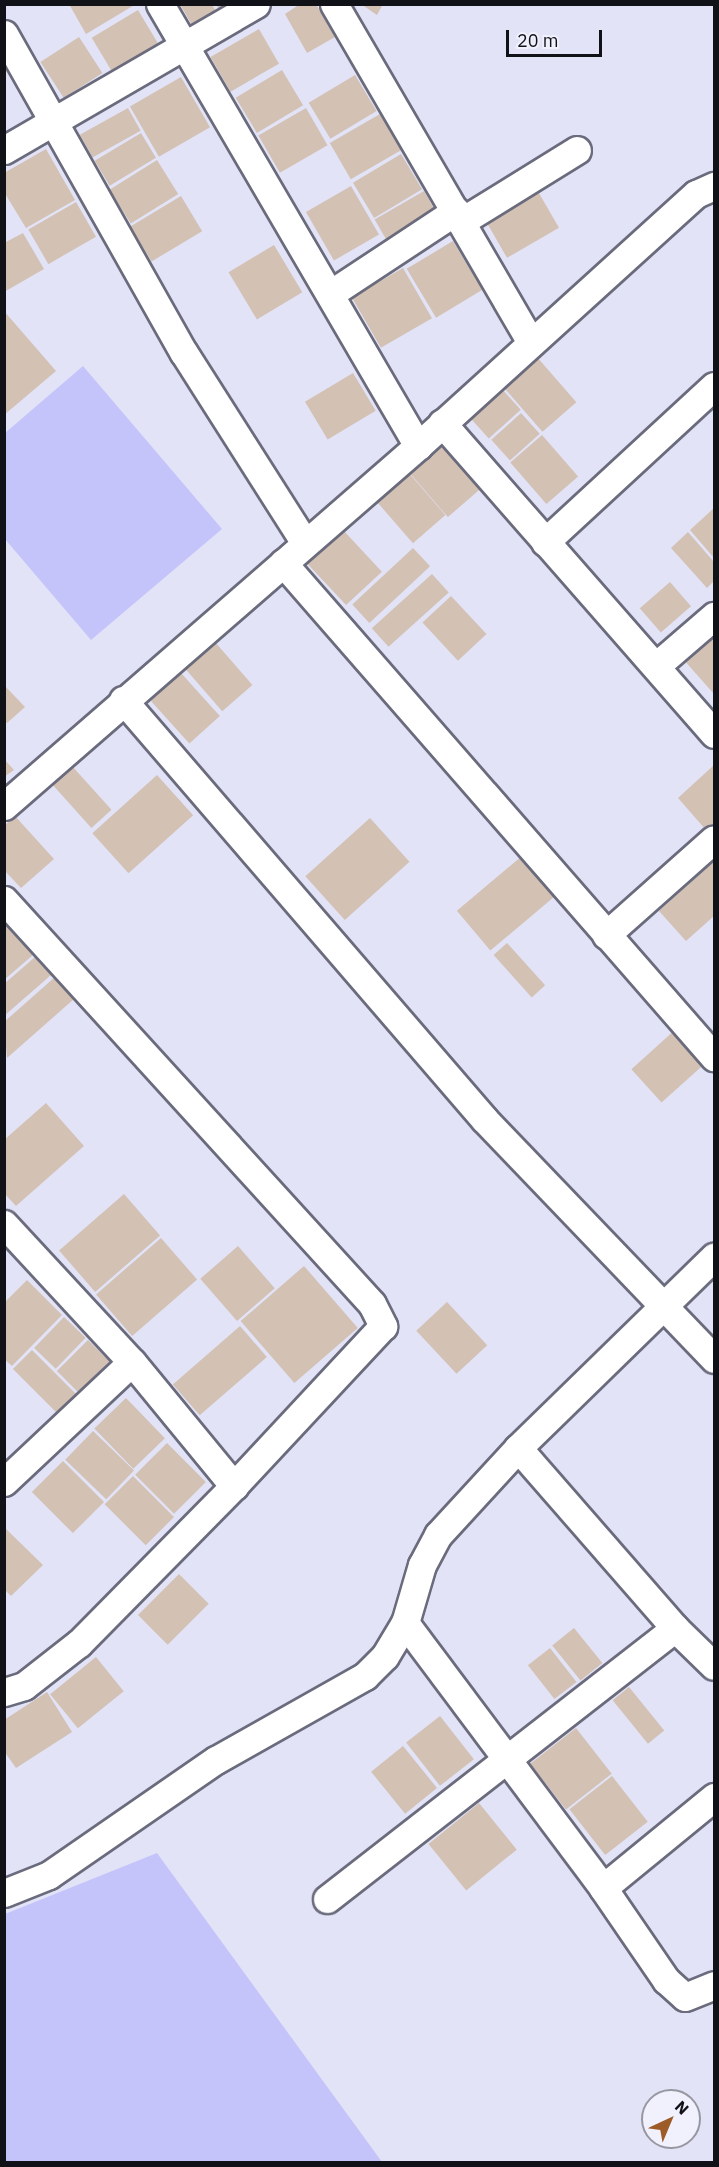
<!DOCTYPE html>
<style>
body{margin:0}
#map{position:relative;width:719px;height:2167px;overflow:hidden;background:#e2e3f7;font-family:"IBM Plex Sans",sans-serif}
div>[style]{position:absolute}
.green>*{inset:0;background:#c4c4fa}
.building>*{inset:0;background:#d3c1b4;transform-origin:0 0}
.roads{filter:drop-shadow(2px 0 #6a6b7c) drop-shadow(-2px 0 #6a6b7c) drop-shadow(0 2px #6a6b7c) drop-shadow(0 -2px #6a6b7c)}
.minor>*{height:27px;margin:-13.5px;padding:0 13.5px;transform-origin:13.5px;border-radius:13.5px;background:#fff}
span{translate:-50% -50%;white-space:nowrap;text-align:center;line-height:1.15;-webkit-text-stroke:4.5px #f0f1fd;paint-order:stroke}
.frame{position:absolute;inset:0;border:6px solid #111118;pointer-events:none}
.north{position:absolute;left:641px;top:2089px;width:60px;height:60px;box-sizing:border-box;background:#f0f1fd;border:2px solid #9797a1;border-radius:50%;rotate:44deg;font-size:16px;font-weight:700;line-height:24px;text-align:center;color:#111118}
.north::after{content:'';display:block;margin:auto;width:21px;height:27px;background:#9d5c27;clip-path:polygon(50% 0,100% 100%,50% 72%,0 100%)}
.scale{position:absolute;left:506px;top:30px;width:96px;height:27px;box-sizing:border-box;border:3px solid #111118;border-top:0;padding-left:8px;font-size:18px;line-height:21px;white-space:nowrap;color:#111118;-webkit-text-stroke:4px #f0f1fd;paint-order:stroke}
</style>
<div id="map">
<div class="green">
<div style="clip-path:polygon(83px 366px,222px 529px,91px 640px,4px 538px,5px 433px)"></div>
<div style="clip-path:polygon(157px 1853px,382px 2162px,5px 2162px,5px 1914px)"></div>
</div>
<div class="building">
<div style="clip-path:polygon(69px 4px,136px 4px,86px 34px)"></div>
<div style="clip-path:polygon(180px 4px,212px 4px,217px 14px,193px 27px)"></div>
<div style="clip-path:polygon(216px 4px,232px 4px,220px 11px)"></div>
<div style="clip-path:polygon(300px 4px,316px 4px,335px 37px,307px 53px,285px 14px)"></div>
<div style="clip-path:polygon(361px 4px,383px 4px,377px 15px)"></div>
<div style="left:138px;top:10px;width:41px;height:54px;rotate:59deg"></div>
<div style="left:259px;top:29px;width:40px;height:56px;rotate:60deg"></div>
<div style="left:79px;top:37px;width:43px;height:46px;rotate:57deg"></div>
<div style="left:282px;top:70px;width:41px;height:54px;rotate:59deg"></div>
<div style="left:355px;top:75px;width:42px;height:54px;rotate:59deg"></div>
<div style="left:181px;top:77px;width:58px;height:59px;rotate:60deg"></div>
<div style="left:128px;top:108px;width:26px;height:55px;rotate:61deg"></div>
<div style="left:306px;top:108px;width:43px;height:55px;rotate:60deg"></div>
<div style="left:380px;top:114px;width:42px;height:58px;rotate:60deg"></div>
<div style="left:141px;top:133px;width:29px;height:54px;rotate:59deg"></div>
<div style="clip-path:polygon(46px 149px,75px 200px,26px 228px,4px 192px,4px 173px)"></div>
<div style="left:401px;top:154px;width:41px;height:56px;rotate:59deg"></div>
<div style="left:157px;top:160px;width:40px;height:56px;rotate:58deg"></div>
<div style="left:351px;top:186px;width:56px;height:52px;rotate:60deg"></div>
<div style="left:536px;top:188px;width:46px;height:60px;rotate:60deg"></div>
<div style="left:424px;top:191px;width:28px;height:57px;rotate:60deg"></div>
<div style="left:181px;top:196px;width:41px;height:59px;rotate:59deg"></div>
<div style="left:76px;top:202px;width:40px;height:55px;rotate:60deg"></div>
<div style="clip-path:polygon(23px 233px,44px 269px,4px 292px,4px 243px)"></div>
<div style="left:453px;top:241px;width:57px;height:54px;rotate:59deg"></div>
<div style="left:274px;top:245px;width:55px;height:53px;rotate:59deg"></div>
<div style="left:403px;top:268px;width:58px;height:59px;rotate:60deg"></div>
<div style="clip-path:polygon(4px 311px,56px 371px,4px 415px)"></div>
<div style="left:537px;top:357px;width:60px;height:45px;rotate:49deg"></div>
<div style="left:353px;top:373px;width:44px;height:56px;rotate:59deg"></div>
<div style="left:502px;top:389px;width:28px;height:43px;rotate:48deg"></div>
<div style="left:521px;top:413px;width:28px;height:40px;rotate:48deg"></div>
<div style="left:542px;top:435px;width:55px;height:42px;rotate:49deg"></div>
<div style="left:444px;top:441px;width:60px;height:47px;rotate:49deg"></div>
<div style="left:408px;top:472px;width:57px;height:43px;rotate:49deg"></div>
<div style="clip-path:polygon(714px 508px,714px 558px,690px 530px)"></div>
<div style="left:343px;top:530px;width:57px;height:49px;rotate:47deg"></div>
<div style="clip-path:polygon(688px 532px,714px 562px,714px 581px,707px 588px,671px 548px)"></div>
<div style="left:413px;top:548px;width:25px;height:83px;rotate:47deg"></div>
<div style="left:432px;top:574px;width:25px;height:81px;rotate:48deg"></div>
<div style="left:670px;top:582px;width:32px;height:40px;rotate:49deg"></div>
<div style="left:451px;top:596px;width:52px;height:39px;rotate:47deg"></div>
<div style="clip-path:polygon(714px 631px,714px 694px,683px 659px)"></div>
<div style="left:215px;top:642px;width:57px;height:40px;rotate:49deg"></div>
<div style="left:181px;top:673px;width:58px;height:41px;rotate:48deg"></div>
<div style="clip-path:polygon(4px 685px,25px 707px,7px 723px,4px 721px)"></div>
<div style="clip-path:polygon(4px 759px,14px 770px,4px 777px)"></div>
<div style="clip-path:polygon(714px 765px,714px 823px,706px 830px,678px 798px)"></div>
<div style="left:72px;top:766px;width:59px;height:27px;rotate:48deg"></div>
<div style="left:157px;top:775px;width:54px;height:87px;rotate:48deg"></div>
<div style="clip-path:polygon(15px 816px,54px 859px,21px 888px,4px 870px,4px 826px)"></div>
<div style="left:370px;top:818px;width:59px;height:87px;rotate:48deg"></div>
<div style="left:522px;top:856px;width:52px;height:85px;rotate:50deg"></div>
<div style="clip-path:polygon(714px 861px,714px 916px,686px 941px,659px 911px)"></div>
<div style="clip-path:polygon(4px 923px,33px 955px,4px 980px)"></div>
<div style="left:507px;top:943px;width:57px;height:18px;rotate:48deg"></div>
<div style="clip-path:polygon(35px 957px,51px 975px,4px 1016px,4px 984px)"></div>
<div style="clip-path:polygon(55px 977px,74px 999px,7px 1058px,4px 1022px)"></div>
<div style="left:676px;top:1029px;width:45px;height:60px;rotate:48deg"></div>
<div style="clip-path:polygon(46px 1103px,84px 1146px,16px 1206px,4px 1193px,4px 1140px)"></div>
<div style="left:124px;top:1194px;width:55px;height:86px;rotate:49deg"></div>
<div style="left:161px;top:1238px;width:55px;height:86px;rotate:49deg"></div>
<div style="left:238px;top:1246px;width:56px;height:50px;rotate:49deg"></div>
<div style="left:304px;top:1266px;width:82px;height:84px;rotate:49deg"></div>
<div style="clip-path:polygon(27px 1280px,62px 1315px,12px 1366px,4px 1359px,4px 1303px)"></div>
<div style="left:447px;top:1302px;width:59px;height:42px;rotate:47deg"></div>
<div style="left:64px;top:1317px;width:30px;height:43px;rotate:44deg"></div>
<div style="left:240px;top:1326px;width:41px;height:89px;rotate:49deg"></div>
<div style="left:88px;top:1340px;width:30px;height:44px;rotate:45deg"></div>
<div style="left:32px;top:1350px;width:64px;height:27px;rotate:45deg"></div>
<div style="left:126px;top:1398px;width:56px;height:44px;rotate:46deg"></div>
<div style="left:93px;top:1431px;width:57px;height:40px;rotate:44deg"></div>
<div style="left:167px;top:1443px;width:55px;height:45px;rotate:45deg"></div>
<div style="left:63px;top:1461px;width:58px;height:44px;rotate:45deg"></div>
<div style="left:133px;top:1476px;width:58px;height:40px;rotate:45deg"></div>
<div style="clip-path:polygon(4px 1527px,43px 1565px,11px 1596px,4px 1589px)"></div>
<div style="left:179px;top:1574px;width:42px;height:58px;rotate:45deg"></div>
<div style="left:574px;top:1628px;width:45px;height:28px;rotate:51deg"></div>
<div style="left:550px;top:1648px;width:43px;height:28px;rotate:52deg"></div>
<div style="left:96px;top:1657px;width:44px;height:59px;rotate:51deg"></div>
<div style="left:629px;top:1687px;width:56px;height:21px;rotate:51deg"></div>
<div style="clip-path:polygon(47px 1692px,72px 1732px,16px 1768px,4px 1751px,4px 1720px)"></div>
<div style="left:440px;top:1716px;width:55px;height:43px;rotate:52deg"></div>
<div style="left:576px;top:1728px;width:58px;height:58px;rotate:52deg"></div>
<div style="left:403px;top:1746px;width:54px;height:41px;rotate:51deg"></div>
<div style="left:612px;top:1776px;width:58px;height:54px;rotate:52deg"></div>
<div style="left:479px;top:1803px;width:60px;height:65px;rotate:51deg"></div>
</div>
<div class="roads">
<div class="minor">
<div style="left:160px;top:4px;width:512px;rotate:59.73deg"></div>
<div style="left:334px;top:4px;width:390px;rotate:59.8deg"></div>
<div style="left:4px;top:34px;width:366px;rotate:60.6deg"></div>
<div style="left:184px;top:353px;width:225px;rotate:57.5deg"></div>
<div style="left:4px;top:150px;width:291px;rotate:-30.1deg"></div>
<div style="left:462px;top:221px;width:135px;rotate:-31.7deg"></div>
<div style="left:330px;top:294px;width:151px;rotate:-33.4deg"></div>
<div style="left:442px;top:423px;width:413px;rotate:48.8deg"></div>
<div style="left:545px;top:542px;width:230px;rotate:-42.7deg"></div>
<div style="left:283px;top:563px;width:656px;rotate:48.9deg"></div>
<div style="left:656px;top:666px;width:77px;rotate:-40.8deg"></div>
<div style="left:123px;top:700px;width:554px;rotate:49.24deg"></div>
<div style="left:485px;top:1120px;width:331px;rotate:46.2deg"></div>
<div style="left:4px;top:806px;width:549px;rotate:-41.01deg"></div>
<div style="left:418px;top:446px;width:375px;rotate:-42.2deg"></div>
<div style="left:696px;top:194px;width:20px;rotate:-24deg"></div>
<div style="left:4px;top:900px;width:546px;rotate:47.67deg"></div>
<div style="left:372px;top:1304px;width:25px;rotate:63deg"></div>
<div style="left:383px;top:1326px;width:219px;rotate:133deg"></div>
<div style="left:234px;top:1486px;width:221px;rotate:134.6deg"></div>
<div style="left:79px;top:1643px;width:70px;rotate:142deg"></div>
<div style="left:24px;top:1686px;width:21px;rotate:163deg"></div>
<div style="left:606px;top:935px;width:144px;rotate:-41.6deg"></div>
<div style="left:4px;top:1224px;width:188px;rotate:47.2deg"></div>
<div style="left:132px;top:1362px;width:161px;rotate:50.6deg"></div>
<div style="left:518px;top:1448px;width:239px;rotate:48.9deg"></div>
<div style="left:675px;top:1628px;width:54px;rotate:44.3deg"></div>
<div style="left:4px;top:1482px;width:175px;rotate:-43.2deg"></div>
<div style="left:405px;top:1623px;width:331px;rotate:53.2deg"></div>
<div style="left:603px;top:1888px;width:144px;rotate:-39.3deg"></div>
<div style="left:603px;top:1888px;width:112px;rotate:55.6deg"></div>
<div style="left:666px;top:1980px;width:25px;rotate:42deg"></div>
<div style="left:685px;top:1997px;width:31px;rotate:-22deg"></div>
<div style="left:4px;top:1893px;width:48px;rotate:-21.8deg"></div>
<div style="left:49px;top:1875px;width:203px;rotate:-34.6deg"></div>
<div style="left:216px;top:1760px;width:171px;rotate:-29.4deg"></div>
<div style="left:365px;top:1676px;width:28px;rotate:-45deg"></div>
<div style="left:385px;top:1656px;width:39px;rotate:-59deg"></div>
<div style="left:405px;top:1623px;width:60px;rotate:-73.7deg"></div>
<div style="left:422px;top:1565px;width:34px;rotate:-62deg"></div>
<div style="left:438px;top:1535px;width:118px;rotate:-47.4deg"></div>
<div style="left:518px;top:1448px;width:274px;rotate:-44.3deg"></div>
<div style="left:327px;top:1899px;width:441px;rotate:-37.9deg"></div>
</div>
</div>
<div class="frame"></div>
<div class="north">N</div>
<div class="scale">20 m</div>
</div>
